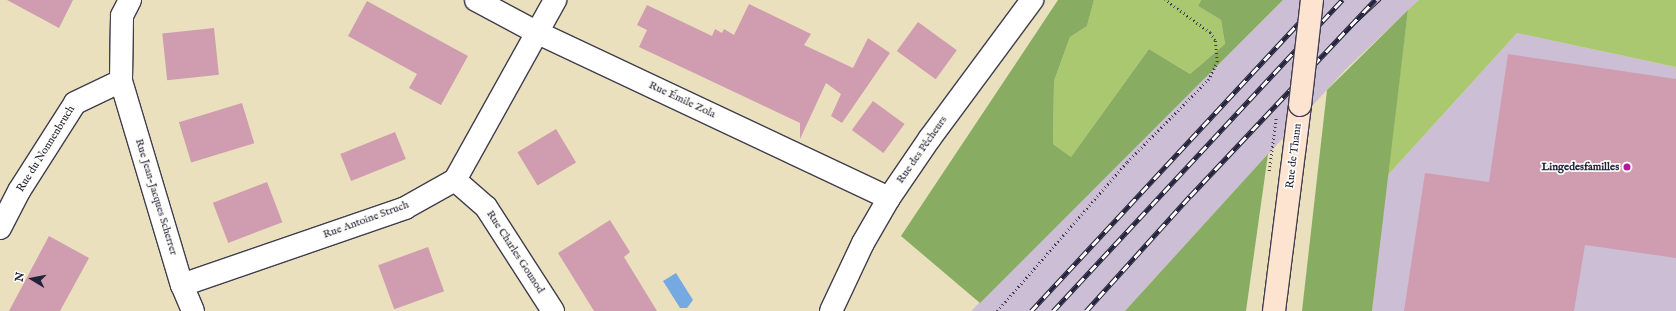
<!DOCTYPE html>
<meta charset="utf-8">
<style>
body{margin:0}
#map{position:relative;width:1676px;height:311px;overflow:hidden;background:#eae0bd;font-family:"IM FELL English",serif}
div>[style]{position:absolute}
.industrial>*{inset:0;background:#ccbed4}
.green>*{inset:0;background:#aac86f}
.forest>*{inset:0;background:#87ac62}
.water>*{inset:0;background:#75a9e2}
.building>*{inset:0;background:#cf9daf;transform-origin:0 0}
.path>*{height:2.5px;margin-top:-1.25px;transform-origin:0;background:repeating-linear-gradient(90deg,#403e4e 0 1px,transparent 0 4px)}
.roads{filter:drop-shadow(1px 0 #403e4e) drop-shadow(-1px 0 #403e4e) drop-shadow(0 1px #403e4e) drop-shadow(0 -1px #403e4e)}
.street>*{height:22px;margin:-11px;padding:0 11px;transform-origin:11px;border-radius:11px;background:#fff}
.secondary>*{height:22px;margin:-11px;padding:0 11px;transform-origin:11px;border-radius:11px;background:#fde4d1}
.tram>*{height:1px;margin:-0.5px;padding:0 0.5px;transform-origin:0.5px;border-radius:0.5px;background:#22223b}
.rail>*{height:4.5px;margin-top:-2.25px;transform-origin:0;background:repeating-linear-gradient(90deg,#fdfcf7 0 9px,#22223b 0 18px);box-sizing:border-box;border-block:1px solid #22223b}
.path-bridge>*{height:2.5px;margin-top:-1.25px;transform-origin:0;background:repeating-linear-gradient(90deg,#403e4e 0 1px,transparent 0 4px)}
.bridges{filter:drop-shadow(1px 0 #403e4e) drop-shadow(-1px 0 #403e4e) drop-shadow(0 1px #403e4e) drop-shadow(0 -1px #403e4e)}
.secondary-bridge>*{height:22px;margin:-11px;padding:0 11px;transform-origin:11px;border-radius:11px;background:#fde4d1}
.dots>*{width:11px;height:11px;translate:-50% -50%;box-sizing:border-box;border:2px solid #fdfcf7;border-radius:50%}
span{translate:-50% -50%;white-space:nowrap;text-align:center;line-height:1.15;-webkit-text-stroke:3.5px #fdfcf7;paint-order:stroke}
.street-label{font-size:11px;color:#22223b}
.poi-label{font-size:11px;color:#22223b;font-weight:700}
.right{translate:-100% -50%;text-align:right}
.north{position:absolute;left:12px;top:259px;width:40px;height:40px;-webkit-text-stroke:3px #fdfcf7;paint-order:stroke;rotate:280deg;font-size:11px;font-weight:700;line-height:16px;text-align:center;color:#22223b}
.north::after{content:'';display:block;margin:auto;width:14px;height:18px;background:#22223b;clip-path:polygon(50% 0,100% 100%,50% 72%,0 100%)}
</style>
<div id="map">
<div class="industrial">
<div style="clip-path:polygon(1283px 0,1419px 0,1345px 70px,1125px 311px,971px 311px)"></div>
<div style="clip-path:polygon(1517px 33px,1676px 67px,1676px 311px,1372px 311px,1387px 176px)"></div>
</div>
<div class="green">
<div style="clip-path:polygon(1094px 0,1201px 0,1198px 6px,1221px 20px,1225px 44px,1190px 74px,1149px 49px,1071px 157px,1053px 144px,1054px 81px,1070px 37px,1087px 26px)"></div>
<div style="clip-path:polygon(1419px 0,1676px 0,1676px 67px,1517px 33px,1387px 176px,1408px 10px)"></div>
</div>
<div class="forest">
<div style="clip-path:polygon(1058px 0,1094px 0,1087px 26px,1070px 37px,1054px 81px,1053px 144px,1071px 157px,1149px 49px,1190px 74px,1225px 44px,1221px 20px,1198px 6px,1201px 0,1283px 0,980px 303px,901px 236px)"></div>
<div style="clip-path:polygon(1408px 10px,1372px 311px,1302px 311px,1327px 90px)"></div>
<div style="clip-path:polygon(1268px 154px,1246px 311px,1125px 311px)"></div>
</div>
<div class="water">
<div style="clip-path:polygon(676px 273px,693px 300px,687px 308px,680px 308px,663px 281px)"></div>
</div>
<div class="building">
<div style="clip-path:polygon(7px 0,73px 0,59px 28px)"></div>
<div style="clip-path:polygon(367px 1px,468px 56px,441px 105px,409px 88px,417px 74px,348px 36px)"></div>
<div style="clip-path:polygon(749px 4px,811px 34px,804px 45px,853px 68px,868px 38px,890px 53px,842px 123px,831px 116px,841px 94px,826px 83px,800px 139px,800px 123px,639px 47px,647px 30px,637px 25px,647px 5px,712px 36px,715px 29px,722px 33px,724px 29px,734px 35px)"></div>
<div style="left:918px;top:22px;width:48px;height:36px;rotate:36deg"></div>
<div style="left:214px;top:28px;width:47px;height:52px;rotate:84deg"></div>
<div style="clip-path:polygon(1508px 54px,1676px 79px,1676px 258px,1585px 245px,1574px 311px,1404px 311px,1425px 173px,1489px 182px)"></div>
<div style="left:873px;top:101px;width:39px;height:36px;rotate:36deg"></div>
<div style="left:242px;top:103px;width:42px;height:66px;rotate:73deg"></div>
<div style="left:556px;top:129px;width:39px;height:45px;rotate:59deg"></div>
<div style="left:395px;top:132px;width:29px;height:59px;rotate:68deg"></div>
<div style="left:267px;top:182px;width:43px;height:58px;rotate:69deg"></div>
<div style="clip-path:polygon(610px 220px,630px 252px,624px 257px,657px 311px,594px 311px,558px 253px)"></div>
<div style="clip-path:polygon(49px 236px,89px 258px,60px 311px,9px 311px)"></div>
<div style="left:428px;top:247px;width:47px;height:53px;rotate:70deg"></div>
</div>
<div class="path">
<div style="left:997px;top:311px;width:198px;rotate:-48.9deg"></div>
<div style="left:1127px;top:162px;width:115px;rotate:-45.4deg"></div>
<div style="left:1208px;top:80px;width:20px;rotate:-63deg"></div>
<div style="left:1217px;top:62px;width:22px;rotate:-95deg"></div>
<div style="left:1215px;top:40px;width:9px;rotate:-126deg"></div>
<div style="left:1210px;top:33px;width:56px;rotate:-143.7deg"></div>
</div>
<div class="roads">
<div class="street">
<div style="left:130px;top:0;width:18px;rotate:117deg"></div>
<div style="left:122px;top:16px;width:65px;rotate:90.9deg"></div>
<div style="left:121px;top:81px;width:213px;rotate:73.4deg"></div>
<div style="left:182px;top:285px;width:28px;rotate:67deg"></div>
<div style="left:476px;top:0;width:68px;rotate:28.1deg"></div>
<div style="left:536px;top:32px;width:390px;rotate:25.2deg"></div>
<div style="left:455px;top:180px;width:41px;rotate:41.1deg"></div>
<div style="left:486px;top:207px;width:124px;rotate:57.2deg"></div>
<div style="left:0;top:228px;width:42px;rotate:-62.8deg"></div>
<div style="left:19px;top:191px;width:104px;rotate:-57.5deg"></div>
<div style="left:75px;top:103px;width:51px;rotate:-25.6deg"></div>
<div style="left:182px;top:285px;width:236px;rotate:-19deg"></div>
<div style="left:405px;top:208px;width:57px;rotate:-29.2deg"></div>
<div style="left:455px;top:180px;width:206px;rotate:-60.9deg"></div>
<div style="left:831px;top:311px;width:75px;rotate:-64.8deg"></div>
<div style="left:863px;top:243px;width:52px;rotate:-60deg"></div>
<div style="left:889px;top:198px;width:73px;rotate:-55.7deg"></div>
<div style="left:930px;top:138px;width:172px;rotate:-53.5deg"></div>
</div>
<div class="secondary">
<div style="left:1274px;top:311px;width:208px;rotate:-82.8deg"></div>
</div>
</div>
<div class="tram">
<div style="left:1337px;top:40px;width:59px;rotate:-42.9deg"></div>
</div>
<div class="rail">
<div style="left:1031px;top:311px;width:425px;rotate:-47.1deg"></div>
<div style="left:1053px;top:311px;width:425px;rotate:-47.1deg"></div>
<div style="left:1086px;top:311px;width:155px;rotate:-47.9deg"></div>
<div style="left:1190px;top:196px;width:270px;rotate:-46.7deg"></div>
</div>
<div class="path-bridge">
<div style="left:1269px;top:171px;width:53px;rotate:-82.5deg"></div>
</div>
<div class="bridges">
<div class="secondary-bridge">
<div style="left:1300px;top:105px;width:106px;rotate:-83.5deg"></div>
</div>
</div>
<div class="dots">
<div style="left:1627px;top:167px;background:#b5179e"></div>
</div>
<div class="street-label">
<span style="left:682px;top:100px;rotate:25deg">Rue Émile Zola</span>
<span style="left:46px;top:149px;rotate:-58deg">Rue du Nonnenbruch</span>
<span style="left:922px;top:150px;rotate:-55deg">Rue des Pêcheurs</span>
<span style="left:1294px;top:156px;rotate:-83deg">Rue de Thann</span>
<span style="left:156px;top:197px;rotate:73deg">Rue Jean-Jacques Scherrer</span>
<span style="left:366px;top:220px;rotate:-20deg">Rue Antoine Struch</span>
<span style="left:515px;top:252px;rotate:57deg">Rue Charles Gounod</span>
</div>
<div class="poi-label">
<span class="right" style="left:1619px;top:167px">Lingedesfamilles</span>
</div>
<div class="north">N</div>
</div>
